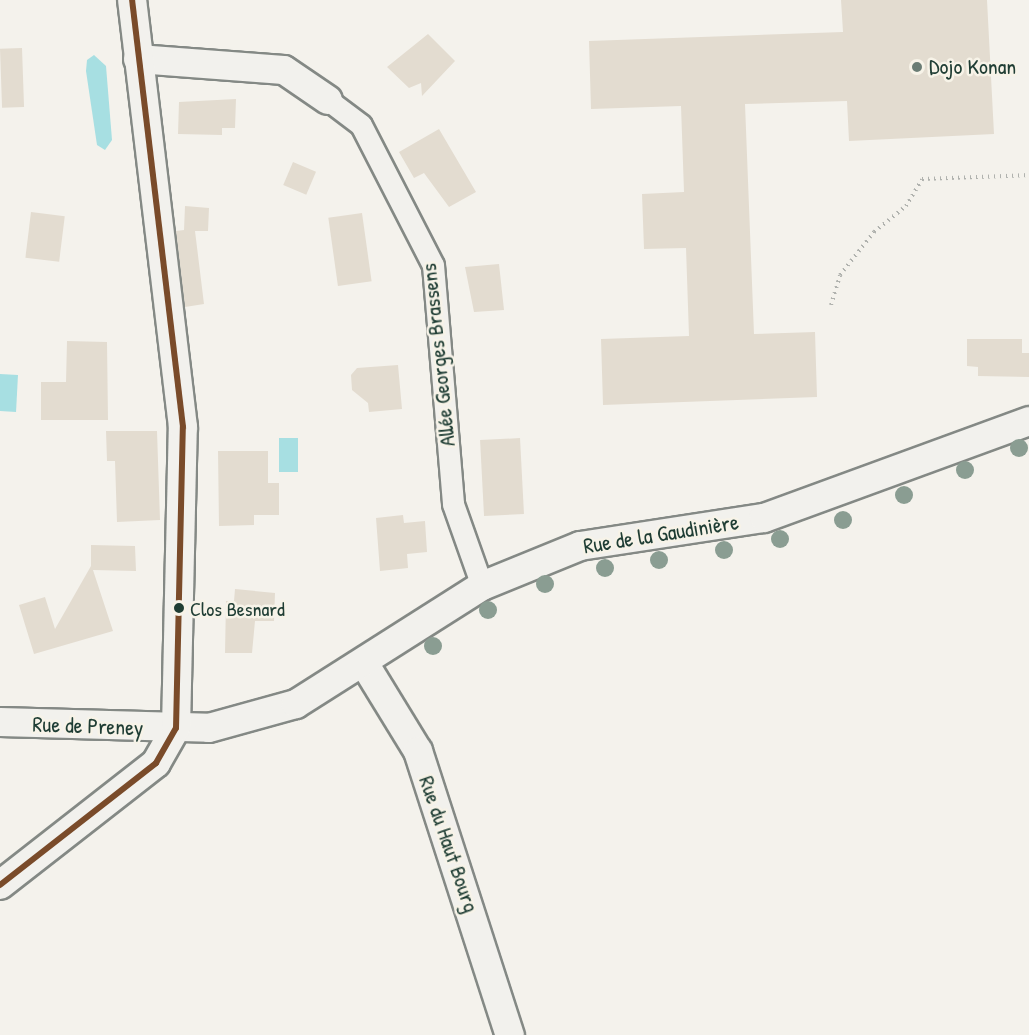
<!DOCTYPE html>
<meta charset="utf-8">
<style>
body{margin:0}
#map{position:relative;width:1029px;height:1035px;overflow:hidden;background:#f4f2ec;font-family:"Patrick Hand",sans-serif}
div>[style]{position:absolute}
.water>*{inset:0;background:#a7dfe2;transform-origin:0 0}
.building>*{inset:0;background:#e3dcd0;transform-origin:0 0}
.path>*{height:4px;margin-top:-2px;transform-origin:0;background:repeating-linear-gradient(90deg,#b0b2ae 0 1.5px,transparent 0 6px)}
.roads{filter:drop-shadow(2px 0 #848985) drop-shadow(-2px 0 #848985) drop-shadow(0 2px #848985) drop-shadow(0 -2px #848985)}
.pedestrian>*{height:21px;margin:-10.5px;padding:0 10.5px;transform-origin:10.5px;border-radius:10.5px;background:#f2f1ed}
.minor>*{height:28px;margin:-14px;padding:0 14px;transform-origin:14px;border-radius:14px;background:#f2f1ed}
.bus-1>*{height:6px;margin:-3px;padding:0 3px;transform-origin:3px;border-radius:3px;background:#7a4b2a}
.trees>*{width:18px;height:18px;margin:-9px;border-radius:50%;background:#8a9d92}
.dots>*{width:16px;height:16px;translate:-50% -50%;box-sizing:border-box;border:3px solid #f7f3e8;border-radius:50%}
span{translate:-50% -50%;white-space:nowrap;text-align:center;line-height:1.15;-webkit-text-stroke:5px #f7f3e8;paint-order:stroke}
.bus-label{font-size:20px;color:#1f3d34}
.left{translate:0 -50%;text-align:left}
.poi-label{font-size:22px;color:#1f3d34}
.street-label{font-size:22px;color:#1f3d34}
</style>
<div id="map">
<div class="water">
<div style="clip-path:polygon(94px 55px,106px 66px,112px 140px,105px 150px,97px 145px,86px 71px,87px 60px)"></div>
<div style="left:0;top:374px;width:18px;height:37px;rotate:3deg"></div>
<div style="left:279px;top:438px;width:19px;height:34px"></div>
</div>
<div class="building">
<div style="clip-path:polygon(841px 0,987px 0,994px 134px,849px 141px,847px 101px,745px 104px,754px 334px,815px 332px,817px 397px,603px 405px,601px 339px,689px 336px,686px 248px,644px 249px,642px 194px,684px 192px,681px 106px,591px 109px,589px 41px,843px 32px)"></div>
<div style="clip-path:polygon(428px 34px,455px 61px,422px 96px,421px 83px,409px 88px,387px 67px)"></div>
<div style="left:22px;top:48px;width:59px;height:22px;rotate:88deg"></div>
<div style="clip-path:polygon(236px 99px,235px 128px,222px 128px,222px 135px,178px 134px,179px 102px)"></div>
<div style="clip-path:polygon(439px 129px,476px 192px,449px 207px,424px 173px,414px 178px,399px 152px)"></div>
<div style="left:293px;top:162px;width:25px;height:25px;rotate:23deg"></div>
<div style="clip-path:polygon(185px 206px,209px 208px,208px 231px,195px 231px,204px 304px,185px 307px,176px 231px,184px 230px)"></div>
<div style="left:31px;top:212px;width:34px;height:46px;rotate:7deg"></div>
<div style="left:362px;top:213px;width:69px;height:34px;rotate:82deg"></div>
<div style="clip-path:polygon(499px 264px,504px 310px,474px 312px,465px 267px)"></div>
<div style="clip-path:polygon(967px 339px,1022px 339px,1022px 353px,1029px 353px,1029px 377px,978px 376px,978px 367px,967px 366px)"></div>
<div style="clip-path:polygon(67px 341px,107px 342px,108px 420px,41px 420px,41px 382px,66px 382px)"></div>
<div style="clip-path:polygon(398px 365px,402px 409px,369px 412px,368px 403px,352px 390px,351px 375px,357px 368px)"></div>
<div style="clip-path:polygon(106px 431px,157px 431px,160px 520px,117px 522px,115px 461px,107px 461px)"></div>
<div style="left:520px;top:438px;width:76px;height:40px;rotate:87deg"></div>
<div style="clip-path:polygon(218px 451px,268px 451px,268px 483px,279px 483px,279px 515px,254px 515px,254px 525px,219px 526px)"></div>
<div style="clip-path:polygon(403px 515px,404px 523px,425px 521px,427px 552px,407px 554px,408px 568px,380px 571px,376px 518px)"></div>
<div style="clip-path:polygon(91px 545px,135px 546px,136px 571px,93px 570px,113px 631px,34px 654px,19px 605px,45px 597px,55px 629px,91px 566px)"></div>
<div style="clip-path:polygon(235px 589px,275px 593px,274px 621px,255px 621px,252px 653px,225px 653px,226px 601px,234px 601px)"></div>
</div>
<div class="path">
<div style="left:831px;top:305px;width:31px;rotate:-73deg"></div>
<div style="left:840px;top:275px;width:55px;rotate:-51.7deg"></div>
<div style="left:874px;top:232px;width:41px;rotate:-39.1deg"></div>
<div style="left:906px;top:206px;width:31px;rotate:-59deg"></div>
<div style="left:922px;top:179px;width:107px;rotate:-2.1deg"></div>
</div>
<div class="roads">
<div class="pedestrian">
<div style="left:328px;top:100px;width:41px;rotate:37.1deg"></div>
<div style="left:361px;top:125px;width:157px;rotate:62.8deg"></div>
<div style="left:433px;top:265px;width:240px;rotate:85.2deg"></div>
<div style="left:453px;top:504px;width:87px;rotate:70.5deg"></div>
</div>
<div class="minor">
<div style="left:138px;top:59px;width:146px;rotate:4.3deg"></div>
<div style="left:284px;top:70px;width:53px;rotate:34.3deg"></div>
<div style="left:364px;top:663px;width:103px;rotate:58.5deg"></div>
<div style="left:418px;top:751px;width:299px;rotate:72.1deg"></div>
<div style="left:0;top:722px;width:209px;rotate:1.6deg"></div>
<div style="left:209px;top:728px;width:90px;rotate:-15.4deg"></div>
<div style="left:296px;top:704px;width:220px;rotate:-32.4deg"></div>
<div style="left:482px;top:586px;width:106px;rotate:-22.2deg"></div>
<div style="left:580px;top:546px;width:186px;rotate:-8.7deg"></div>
<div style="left:764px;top:518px;width:282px;rotate:-20.1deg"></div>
<div style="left:0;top:885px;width:198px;rotate:-38deg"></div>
<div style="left:156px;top:763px;width:40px;rotate:-60.3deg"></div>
<div style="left:176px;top:728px;width:301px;rotate:-88.7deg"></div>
<div style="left:183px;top:427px;width:430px;rotate:-96.8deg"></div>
</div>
</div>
<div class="bus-1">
<div style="left:0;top:885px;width:198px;rotate:-38deg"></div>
<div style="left:156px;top:763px;width:40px;rotate:-60.3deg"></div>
<div style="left:176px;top:728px;width:301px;rotate:-88.7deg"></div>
<div style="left:183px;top:427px;width:430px;rotate:-96.8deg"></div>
</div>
<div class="trees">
<div style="left:1019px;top:448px"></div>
<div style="left:965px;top:470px"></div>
<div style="left:904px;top:495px"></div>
<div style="left:843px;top:520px"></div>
<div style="left:780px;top:539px"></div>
<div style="left:724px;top:550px"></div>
<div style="left:659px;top:560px"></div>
<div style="left:605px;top:568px"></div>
<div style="left:545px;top:584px"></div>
<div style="left:488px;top:610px"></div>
<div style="left:433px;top:646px"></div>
</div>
<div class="dots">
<div style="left:917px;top:67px;background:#6a7c74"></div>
<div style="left:179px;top:608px;background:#1f3d34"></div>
</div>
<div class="bus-label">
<span class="left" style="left:190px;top:608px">Clos Besnard</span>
</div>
<div class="poi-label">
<span class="left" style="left:929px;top:67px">Dojo Konan</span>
</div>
<div class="street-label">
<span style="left:438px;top:355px;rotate:-96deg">Allée Georges Brassens</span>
<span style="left:661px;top:534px;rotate:-9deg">Rue de la Gaudinière</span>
<span style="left:88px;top:726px;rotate:2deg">Rue de Preney</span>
<span style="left:449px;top:844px;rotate:71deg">Rue du Haut Bourg</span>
</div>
</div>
